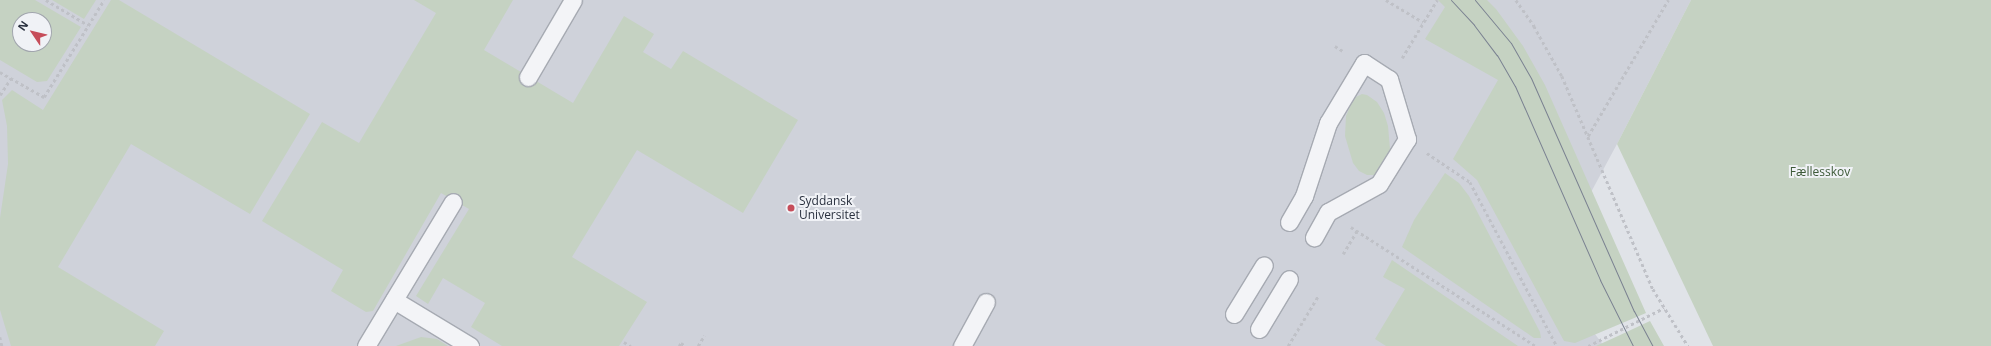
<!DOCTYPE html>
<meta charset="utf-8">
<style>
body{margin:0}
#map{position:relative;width:1991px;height:346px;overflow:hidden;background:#e0e3e8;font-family:"Open Sans",sans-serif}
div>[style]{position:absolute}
.built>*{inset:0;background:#cfd2da}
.green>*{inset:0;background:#c5d2c2}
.path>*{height:2.5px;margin-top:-1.25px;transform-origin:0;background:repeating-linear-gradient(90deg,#bfc1c7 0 3px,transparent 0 6px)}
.roads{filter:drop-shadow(1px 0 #a6aab2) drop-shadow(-1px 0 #a6aab2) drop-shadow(0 1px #a6aab2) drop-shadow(0 -1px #a6aab2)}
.lane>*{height:17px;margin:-8.5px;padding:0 8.5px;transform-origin:8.5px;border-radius:8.5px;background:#f3f4f7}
.tram>*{height:1px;margin:-0.5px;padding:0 0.5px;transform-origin:0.5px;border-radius:0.5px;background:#7b8291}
.dots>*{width:11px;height:11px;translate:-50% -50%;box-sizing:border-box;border:2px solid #f0f2f6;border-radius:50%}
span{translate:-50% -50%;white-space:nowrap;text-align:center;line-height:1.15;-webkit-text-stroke:4px #f0f2f6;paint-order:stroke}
.park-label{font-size:12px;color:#3d5a38}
.poi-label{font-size:12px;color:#2a313f}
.left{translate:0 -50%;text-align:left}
.north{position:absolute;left:12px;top:12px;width:40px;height:40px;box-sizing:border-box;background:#f0f2f6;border:1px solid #a1a5ad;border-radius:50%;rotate:305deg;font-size:11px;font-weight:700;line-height:16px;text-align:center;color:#2a313f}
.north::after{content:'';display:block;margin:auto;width:14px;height:18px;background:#c64d5a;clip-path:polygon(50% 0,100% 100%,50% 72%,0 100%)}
</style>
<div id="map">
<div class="built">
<div style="clip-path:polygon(evenodd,0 0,1691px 0,1617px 144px,1548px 272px,1604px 346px,0 346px,0 0,20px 20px,44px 20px,44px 44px,20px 44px,20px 20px)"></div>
</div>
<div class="green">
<div style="clip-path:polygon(evenodd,0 0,35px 0,81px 27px,47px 81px,37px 82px,0 60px,0 0,20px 20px,44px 20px,44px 44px,20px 44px,20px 20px)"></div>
<div style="clip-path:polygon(52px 0,96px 0,84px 19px)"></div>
<div style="clip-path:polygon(111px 0,119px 0,310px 114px,250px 214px,131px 144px,58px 267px,164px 331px,155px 346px,11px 346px,0 310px,0 218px,8px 164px,7px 126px,2px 100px,12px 90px,43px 110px)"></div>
<div style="clip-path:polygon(414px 0,513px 0,484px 50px,573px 103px,624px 16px,654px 34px,643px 52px,671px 69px,683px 51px,798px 120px,743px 213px,637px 150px,572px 257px,647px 302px,619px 346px,502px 346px,471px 327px,485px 303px,443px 278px,428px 304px,416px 296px,469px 209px,441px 193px,373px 311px,366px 312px,331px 291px,343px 270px,262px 221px,322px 122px,359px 143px,436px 13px)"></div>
<div style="clip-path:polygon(1438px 0,1487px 0,1496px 9px,1523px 46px,1545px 85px,1646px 313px,1575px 343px,1564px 341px,1477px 180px,1453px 159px,1498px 80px,1425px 39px,1445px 7px)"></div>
<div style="clip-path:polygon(1691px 0,1991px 0,1991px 346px,1713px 346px,1617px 144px)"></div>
<div style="clip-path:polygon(1362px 94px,1367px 95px,1377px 102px,1384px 113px,1388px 126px,1390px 149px,1381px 171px,1374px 175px,1367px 175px,1359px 171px,1353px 163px,1345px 136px,1346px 116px,1352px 102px,1356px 97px)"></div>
<div style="clip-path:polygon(1445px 173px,1459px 183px,1469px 196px,1540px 332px,1541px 338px,1534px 338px,1402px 247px,1414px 220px)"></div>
<div style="clip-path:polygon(1392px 260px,1518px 346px,1386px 346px,1375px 339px,1405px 289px,1383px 277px)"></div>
<div style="clip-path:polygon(1650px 321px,1664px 346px,1596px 346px,1618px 336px)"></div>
<div style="clip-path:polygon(421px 337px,437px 339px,448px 346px,396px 346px)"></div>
</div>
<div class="path">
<div style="left:46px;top:0;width:49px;rotate:30.8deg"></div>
<div style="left:1386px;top:0;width:43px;rotate:30.7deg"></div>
<div style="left:1516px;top:0;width:32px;rotate:55deg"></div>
<div style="left:1534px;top:26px;width:57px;rotate:60.8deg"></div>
<div style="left:1562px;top:76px;width:232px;rotate:66.9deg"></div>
<div style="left:1653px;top:289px;width:67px;rotate:58.4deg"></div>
<div style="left:1335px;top:46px;width:9px;rotate:32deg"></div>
<div style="left:1402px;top:58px;width:68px;rotate:-58.9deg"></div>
<div style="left:0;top:72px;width:51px;rotate:29.6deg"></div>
<div style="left:44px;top:97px;width:114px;rotate:-58.3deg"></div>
<div style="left:0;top:95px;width:20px;rotate:-57deg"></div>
<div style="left:1588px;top:136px;width:158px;rotate:-59.5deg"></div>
<div style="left:1427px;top:153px;width:52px;rotate:34deg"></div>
<div style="left:1470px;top:182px;width:186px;rotate:62.1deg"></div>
<div style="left:1351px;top:227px;width:220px;rotate:32.8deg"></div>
<div style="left:1343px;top:254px;width:27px;rotate:-59deg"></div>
<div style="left:0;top:337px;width:9px;rotate:77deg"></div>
<div style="left:624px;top:342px;width:8px;rotate:30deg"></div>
<div style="left:679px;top:346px;width:4px;rotate:-56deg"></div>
<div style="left:681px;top:343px;width:6px;rotate:31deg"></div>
<div style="left:698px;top:346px;width:12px;rotate:-59deg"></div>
<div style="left:1288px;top:346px;width:58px;rotate:-59deg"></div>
<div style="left:1588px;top:346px;width:85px;rotate:-26.6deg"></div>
</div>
<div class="roads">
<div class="lane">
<div style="left:528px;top:77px;width:89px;rotate:-59.7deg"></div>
<div style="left:1289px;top:222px;width:30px;rotate:-60deg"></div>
<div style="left:1304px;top:196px;width:77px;rotate:-71.8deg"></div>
<div style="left:1328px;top:123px;width:70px;rotate:-59deg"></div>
<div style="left:1364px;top:63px;width:30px;rotate:33deg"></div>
<div style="left:1389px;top:79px;width:63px;rotate:73.3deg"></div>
<div style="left:1407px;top:139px;width:53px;rotate:121.9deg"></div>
<div style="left:1379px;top:184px;width:58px;rotate:151.2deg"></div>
<div style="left:1328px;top:212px;width:29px;rotate:119deg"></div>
<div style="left:394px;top:300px;width:89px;rotate:31.2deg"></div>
<div style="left:1234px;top:314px;width:57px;rotate:-58.5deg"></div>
<div style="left:1259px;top:329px;width:58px;rotate:-59deg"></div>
<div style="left:366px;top:346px;width:168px;rotate:-58.9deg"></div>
<div style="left:962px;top:346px;width:50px;rotate:-61.4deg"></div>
</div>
</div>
<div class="tram">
<div style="left:1451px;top:0;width:34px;rotate:47deg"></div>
<div style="left:1474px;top:25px;width:38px;rotate:53deg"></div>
<div style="left:1497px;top:55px;width:36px;rotate:60deg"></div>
<div style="left:1515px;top:86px;width:212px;rotate:66.3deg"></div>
<div style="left:1600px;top:280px;width:74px;rotate:63.4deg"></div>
<div style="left:1475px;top:0;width:56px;rotate:50.1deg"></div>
<div style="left:1511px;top:43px;width:40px;rotate:60.3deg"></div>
<div style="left:1531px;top:78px;width:255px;rotate:66.2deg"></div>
<div style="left:1634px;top:311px;width:40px;rotate:62deg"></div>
</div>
<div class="dots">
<div style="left:791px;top:208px;background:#c64d5a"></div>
</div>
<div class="park-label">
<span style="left:1820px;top:172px">Fællesskov</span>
</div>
<div class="poi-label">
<span class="left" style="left:799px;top:208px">Syddansk<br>Universitet</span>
</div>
<div class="north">N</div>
</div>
